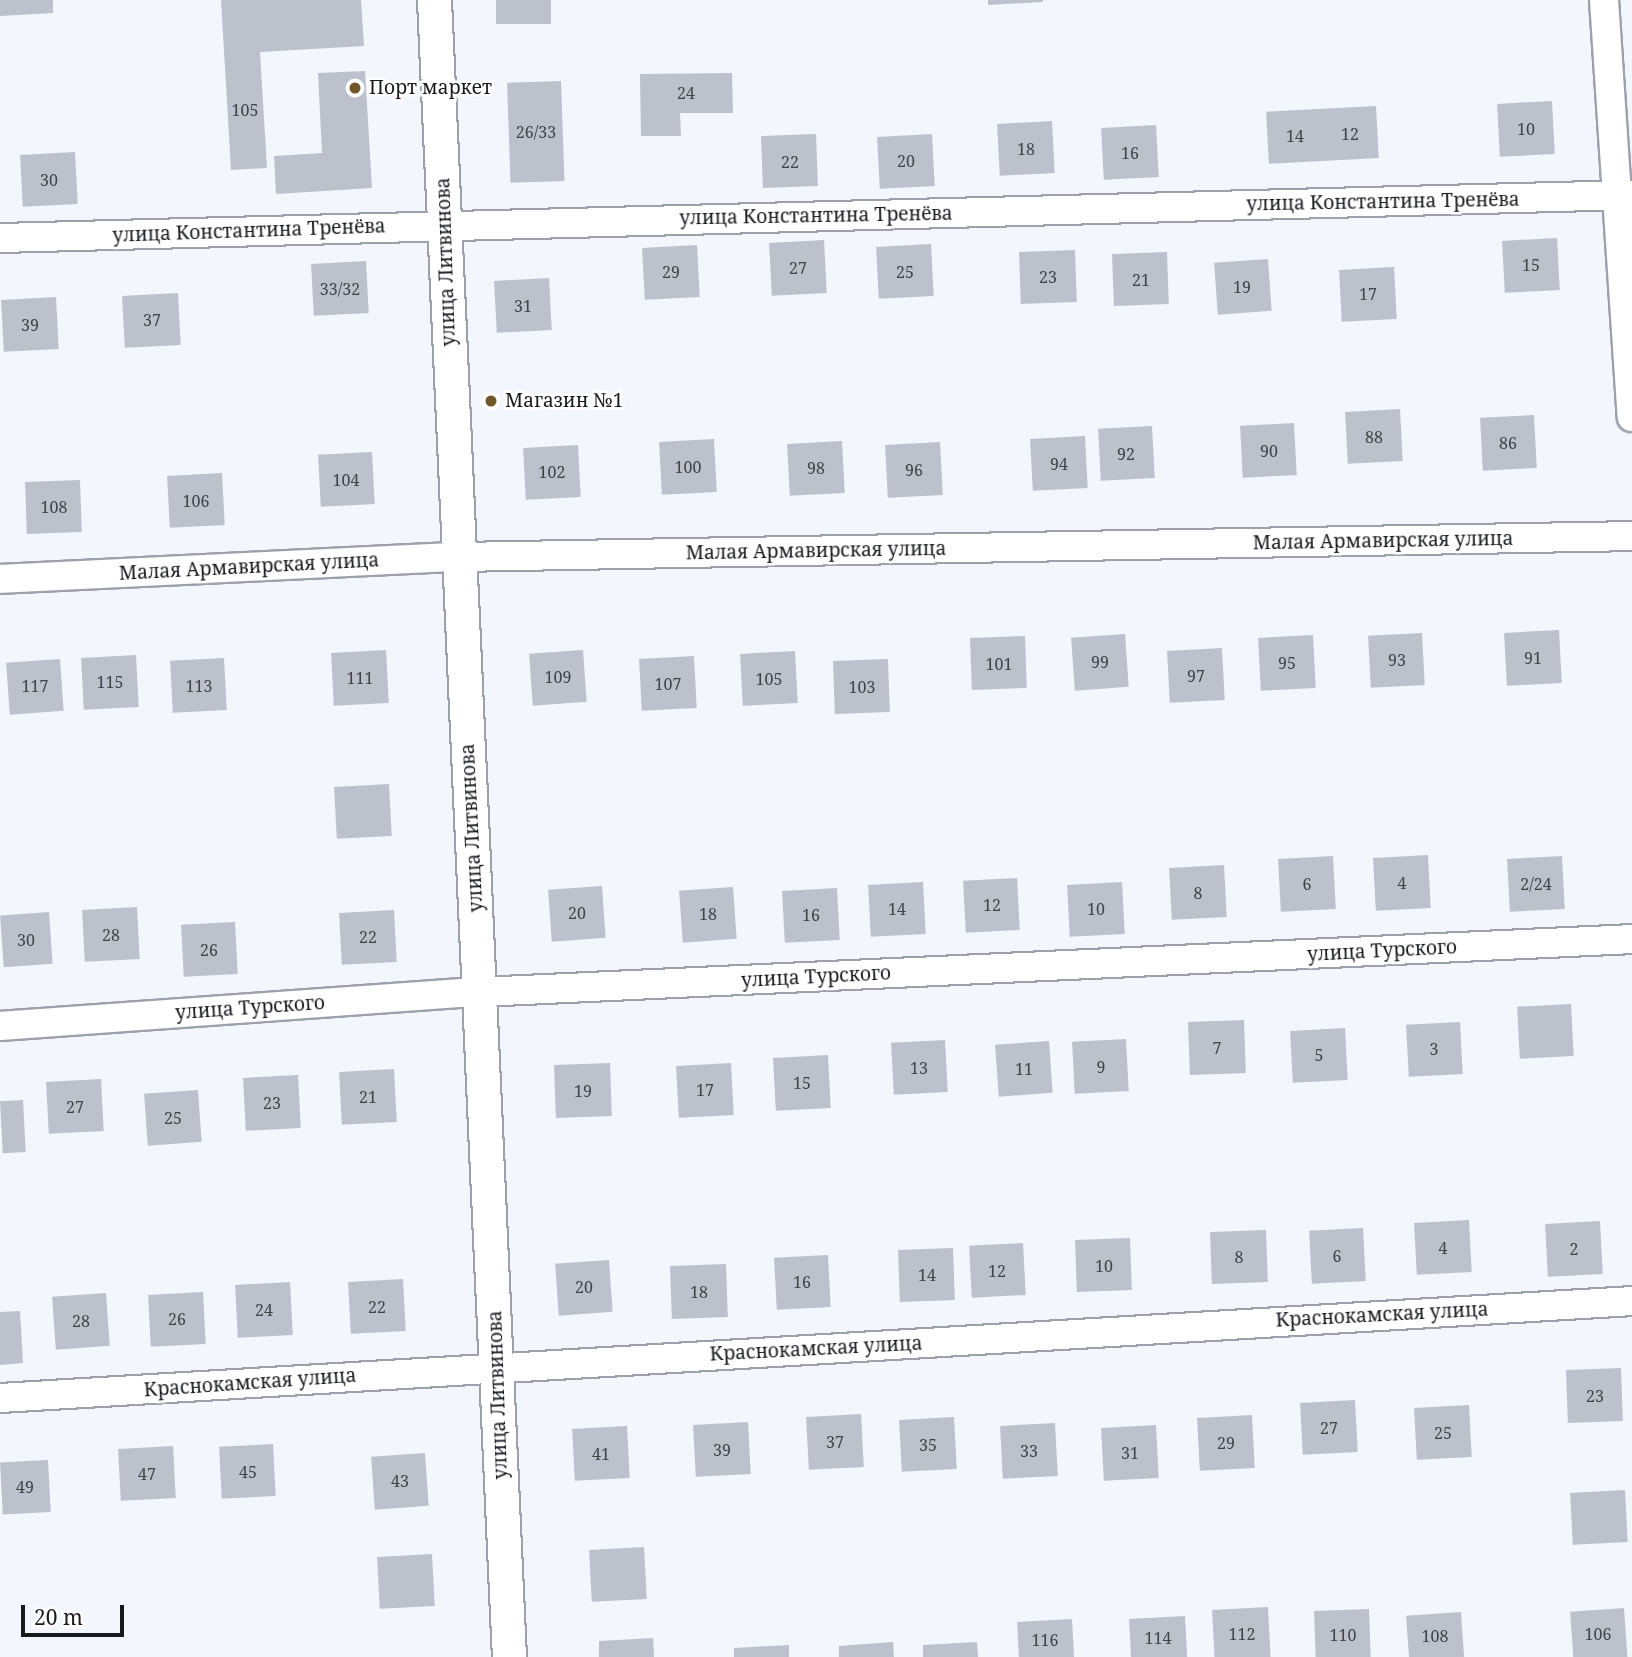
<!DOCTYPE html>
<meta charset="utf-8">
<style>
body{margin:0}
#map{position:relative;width:1632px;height:1657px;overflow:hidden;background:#f3f6fd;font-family:"Noto Serif",serif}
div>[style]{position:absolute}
.building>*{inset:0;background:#bcc1cc;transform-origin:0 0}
.roads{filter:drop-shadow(2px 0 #9ca1ab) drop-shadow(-2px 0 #9ca1ab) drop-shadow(0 2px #9ca1ab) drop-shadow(0 -2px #9ca1ab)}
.minor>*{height:28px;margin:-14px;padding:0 14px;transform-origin:14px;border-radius:14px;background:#fff}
.tertiary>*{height:33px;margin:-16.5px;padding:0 16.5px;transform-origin:16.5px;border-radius:16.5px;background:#fff}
.dots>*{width:19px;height:19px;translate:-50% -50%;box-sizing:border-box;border:4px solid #fff;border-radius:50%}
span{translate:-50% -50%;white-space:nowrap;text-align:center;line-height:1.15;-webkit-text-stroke:5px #fff;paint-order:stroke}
.number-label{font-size:16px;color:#414349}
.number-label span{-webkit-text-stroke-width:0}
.poi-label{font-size:19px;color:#18191d}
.left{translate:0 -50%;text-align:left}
.street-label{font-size:19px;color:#18191d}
.scale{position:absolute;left:21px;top:1605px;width:103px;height:32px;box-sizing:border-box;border:4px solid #18191d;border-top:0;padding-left:9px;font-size:21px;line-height:24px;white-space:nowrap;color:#18191d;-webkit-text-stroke:5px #fff;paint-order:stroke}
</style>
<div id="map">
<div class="building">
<div style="clip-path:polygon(0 0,53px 0,53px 13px,0 16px)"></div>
<div style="clip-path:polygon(221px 0,361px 0,364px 46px,260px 52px,267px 168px,231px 170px)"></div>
<div style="left:496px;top:0;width:55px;height:24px"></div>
<div style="clip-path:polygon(988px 0,1043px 0,1043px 2px,988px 5px)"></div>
<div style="clip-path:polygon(365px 71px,372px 188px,276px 194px,274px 156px,322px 153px,318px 73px)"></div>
<div style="clip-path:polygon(732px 73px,733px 113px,680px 113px,681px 136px,641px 136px,640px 74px)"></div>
<div style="left:561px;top:81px;width:100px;height:54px;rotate:88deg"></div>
<div style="left:1552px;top:101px;width:53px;height:55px;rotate:87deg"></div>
<div style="left:1376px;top:106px;width:52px;height:110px;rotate:87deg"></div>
<div style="left:1052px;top:121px;width:52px;height:55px;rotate:87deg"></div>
<div style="left:1156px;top:125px;width:52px;height:55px;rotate:87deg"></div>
<div style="left:816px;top:134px;width:52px;height:55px;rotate:88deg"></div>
<div style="left:932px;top:134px;width:52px;height:55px;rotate:87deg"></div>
<div style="left:75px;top:152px;width:52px;height:55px;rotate:87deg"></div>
<div style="left:1557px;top:238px;width:52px;height:55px;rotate:87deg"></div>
<div style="left:824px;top:240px;width:53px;height:55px;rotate:87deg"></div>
<div style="left:931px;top:244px;width:52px;height:55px;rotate:87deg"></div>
<div style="left:697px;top:245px;width:52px;height:55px;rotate:87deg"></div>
<div style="left:1075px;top:250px;width:52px;height:56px;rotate:88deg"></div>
<div style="left:1167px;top:252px;width:52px;height:55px;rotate:88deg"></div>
<div style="left:1268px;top:259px;width:52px;height:54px;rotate:86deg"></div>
<div style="left:366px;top:261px;width:52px;height:55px;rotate:87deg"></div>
<div style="left:1394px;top:267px;width:52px;height:55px;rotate:87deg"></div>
<div style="left:549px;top:278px;width:52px;height:55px;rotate:87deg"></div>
<div style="left:178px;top:293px;width:52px;height:56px;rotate:87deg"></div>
<div style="left:56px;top:297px;width:52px;height:55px;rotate:87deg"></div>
<div style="left:1400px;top:409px;width:52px;height:55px;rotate:87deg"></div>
<div style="left:1534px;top:415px;width:53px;height:54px;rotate:87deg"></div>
<div style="left:1294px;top:423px;width:52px;height:54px;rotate:87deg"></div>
<div style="left:1152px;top:426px;width:52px;height:54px;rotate:87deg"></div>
<div style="left:1085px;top:436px;width:52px;height:55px;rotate:87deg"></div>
<div style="left:714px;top:439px;width:53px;height:55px;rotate:87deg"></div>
<div style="left:842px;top:441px;width:52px;height:55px;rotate:87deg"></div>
<div style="left:940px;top:442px;width:53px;height:55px;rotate:87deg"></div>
<div style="left:578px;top:445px;width:52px;height:55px;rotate:87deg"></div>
<div style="left:372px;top:452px;width:52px;height:54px;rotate:87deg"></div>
<div style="left:222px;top:473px;width:52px;height:55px;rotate:87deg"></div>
<div style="left:80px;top:480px;width:52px;height:55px;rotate:88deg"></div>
<div style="left:1559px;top:630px;width:53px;height:55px;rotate:87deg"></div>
<div style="left:1422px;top:633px;width:52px;height:54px;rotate:87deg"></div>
<div style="left:1125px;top:634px;width:53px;height:54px;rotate:86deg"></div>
<div style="left:1313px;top:635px;width:53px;height:55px;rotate:87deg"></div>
<div style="left:1025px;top:636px;width:52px;height:55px;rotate:88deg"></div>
<div style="left:1222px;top:648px;width:52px;height:55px;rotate:87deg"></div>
<div style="left:386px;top:650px;width:53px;height:55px;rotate:87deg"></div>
<div style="left:583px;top:650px;width:52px;height:54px;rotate:86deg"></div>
<div style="left:795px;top:651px;width:52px;height:55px;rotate:87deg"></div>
<div style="left:136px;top:655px;width:52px;height:55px;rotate:87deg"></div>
<div style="left:694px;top:656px;width:52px;height:55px;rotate:87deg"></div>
<div style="left:224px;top:658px;width:52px;height:54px;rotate:87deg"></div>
<div style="left:60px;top:659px;width:52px;height:54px;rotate:86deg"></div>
<div style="left:888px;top:659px;width:53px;height:55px;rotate:88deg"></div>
<div style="left:389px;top:784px;width:52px;height:55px;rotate:87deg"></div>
<div style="left:1428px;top:855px;width:53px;height:55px;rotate:87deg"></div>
<div style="left:1333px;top:856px;width:53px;height:55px;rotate:87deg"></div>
<div style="left:1562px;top:856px;width:53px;height:55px;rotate:87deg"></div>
<div style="left:1224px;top:865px;width:52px;height:55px;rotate:87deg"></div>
<div style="left:1017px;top:878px;width:52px;height:54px;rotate:87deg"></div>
<div style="left:923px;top:882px;width:52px;height:55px;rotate:87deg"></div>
<div style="left:1122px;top:882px;width:52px;height:55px;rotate:87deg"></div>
<div style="left:602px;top:886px;width:52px;height:54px;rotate:86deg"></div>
<div style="left:733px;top:887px;width:52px;height:54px;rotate:86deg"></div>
<div style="left:837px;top:888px;width:52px;height:55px;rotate:87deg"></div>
<div style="left:137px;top:907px;width:52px;height:55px;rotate:87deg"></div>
<div style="left:394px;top:910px;width:52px;height:55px;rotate:87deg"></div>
<div style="left:49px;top:912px;width:52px;height:49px;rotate:86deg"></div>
<div style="left:235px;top:922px;width:52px;height:54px;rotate:87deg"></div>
<div style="left:1571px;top:1004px;width:52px;height:54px;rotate:87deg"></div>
<div style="left:1244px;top:1020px;width:53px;height:56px;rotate:88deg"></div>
<div style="left:1460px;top:1022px;width:52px;height:54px;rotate:87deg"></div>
<div style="left:1345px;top:1028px;width:52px;height:55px;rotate:87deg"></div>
<div style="left:1126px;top:1039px;width:52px;height:54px;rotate:87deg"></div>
<div style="left:945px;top:1040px;width:52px;height:54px;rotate:87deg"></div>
<div style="left:1049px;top:1041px;width:52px;height:54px;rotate:86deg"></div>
<div style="left:828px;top:1055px;width:53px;height:55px;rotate:87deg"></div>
<div style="left:610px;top:1063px;width:53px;height:56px;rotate:88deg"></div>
<div style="left:731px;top:1063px;width:52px;height:55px;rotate:87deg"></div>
<div style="left:394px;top:1069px;width:53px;height:55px;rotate:87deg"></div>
<div style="left:298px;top:1075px;width:53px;height:55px;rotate:87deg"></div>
<div style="left:101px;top:1079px;width:52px;height:55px;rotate:87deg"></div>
<div style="left:198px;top:1090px;width:52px;height:54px;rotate:86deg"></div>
<div style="left:23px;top:1100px;width:52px;height:23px;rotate:87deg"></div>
<div style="left:1469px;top:1220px;width:52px;height:55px;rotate:87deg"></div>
<div style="left:1600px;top:1221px;width:53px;height:55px;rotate:87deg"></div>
<div style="left:1363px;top:1228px;width:53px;height:54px;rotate:87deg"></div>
<div style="left:1266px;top:1230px;width:52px;height:56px;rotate:88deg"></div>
<div style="left:1130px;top:1238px;width:52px;height:55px;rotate:88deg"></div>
<div style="left:1023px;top:1243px;width:52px;height:54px;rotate:87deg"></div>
<div style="left:953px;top:1248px;width:52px;height:55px;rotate:88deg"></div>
<div style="left:828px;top:1255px;width:52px;height:54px;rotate:87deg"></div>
<div style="left:609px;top:1260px;width:52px;height:54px;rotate:86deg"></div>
<div style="left:726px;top:1264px;width:53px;height:56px;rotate:88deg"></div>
<div style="left:403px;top:1279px;width:52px;height:55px;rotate:87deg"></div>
<div style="left:290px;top:1282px;width:53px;height:55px;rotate:87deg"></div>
<div style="left:203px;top:1292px;width:52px;height:55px;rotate:87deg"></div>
<div style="left:106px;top:1293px;width:53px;height:54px;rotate:86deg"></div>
<div style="clip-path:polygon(20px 1311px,23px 1363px,0 1365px,0 1312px)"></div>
<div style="left:1621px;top:1368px;width:53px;height:55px;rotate:88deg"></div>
<div style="left:1355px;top:1400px;width:52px;height:55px;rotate:87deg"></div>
<div style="left:1469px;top:1405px;width:52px;height:55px;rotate:87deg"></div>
<div style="left:861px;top:1414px;width:53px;height:55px;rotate:87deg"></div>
<div style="left:1252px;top:1415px;width:53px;height:55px;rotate:87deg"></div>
<div style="left:954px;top:1417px;width:52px;height:55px;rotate:87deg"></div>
<div style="left:748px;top:1422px;width:52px;height:55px;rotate:87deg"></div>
<div style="left:1055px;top:1423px;width:53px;height:55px;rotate:87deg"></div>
<div style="left:1156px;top:1425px;width:53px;height:55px;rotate:87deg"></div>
<div style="left:627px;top:1426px;width:52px;height:55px;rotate:87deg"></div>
<div style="left:273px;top:1444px;width:52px;height:54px;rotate:87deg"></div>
<div style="left:173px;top:1446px;width:52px;height:55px;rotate:87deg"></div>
<div style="left:425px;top:1453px;width:53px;height:54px;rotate:86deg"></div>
<div style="left:48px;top:1460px;width:52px;height:48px;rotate:87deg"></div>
<div style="left:1625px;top:1490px;width:52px;height:55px;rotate:87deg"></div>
<div style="left:644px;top:1547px;width:52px;height:55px;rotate:87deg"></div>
<div style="left:432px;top:1554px;width:52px;height:55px;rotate:87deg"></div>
<div style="left:1268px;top:1607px;width:50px;height:56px;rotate:87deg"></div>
<div style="left:1624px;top:1608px;width:49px;height:54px;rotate:86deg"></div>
<div style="left:1369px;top:1609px;width:48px;height:55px;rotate:88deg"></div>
<div style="left:1461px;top:1612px;width:45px;height:55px;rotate:86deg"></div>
<div style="left:1185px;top:1616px;width:41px;height:56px;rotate:87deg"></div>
<div style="left:1072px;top:1619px;width:38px;height:55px;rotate:87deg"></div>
<div style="clip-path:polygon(653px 1638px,654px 1657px,599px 1657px,599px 1641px)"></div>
<div style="clip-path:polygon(893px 1642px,894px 1657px,839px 1657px,839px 1646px)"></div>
<div style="clip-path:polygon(977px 1642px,978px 1657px,923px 1657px,923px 1645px)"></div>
<div style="clip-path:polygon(789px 1645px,789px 1657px,734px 1657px,734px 1648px)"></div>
</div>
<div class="roads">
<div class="minor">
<div style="left:1604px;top:0;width:418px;rotate:86.2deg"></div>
<div style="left:0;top:238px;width:1633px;rotate:-1.51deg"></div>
<div style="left:0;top:579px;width:459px;rotate:-2.8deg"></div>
<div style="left:458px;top:557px;width:1174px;rotate:-1.02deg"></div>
<div style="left:0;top:1026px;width:481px;rotate:-4.1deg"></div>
<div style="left:480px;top:992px;width:1153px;rotate:-2.63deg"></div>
<div style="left:0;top:1398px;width:1635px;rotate:-3.4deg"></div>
</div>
<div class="tertiary">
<div style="left:434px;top:0;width:1659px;rotate:87.41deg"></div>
</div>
</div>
<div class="dots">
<div style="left:355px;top:88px;background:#705628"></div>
<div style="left:491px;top:401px;background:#705628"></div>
</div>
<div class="number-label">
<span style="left:686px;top:93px">24</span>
<span style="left:245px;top:110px">105</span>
<span style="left:1526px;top:129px">10</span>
<span style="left:536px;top:132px">26/33</span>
<span style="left:1350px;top:134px">12</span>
<span style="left:1295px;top:136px">14</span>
<span style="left:1026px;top:149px">18</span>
<span style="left:1130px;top:153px">16</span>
<span style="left:906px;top:161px">20</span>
<span style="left:790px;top:162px">22</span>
<span style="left:49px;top:180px">30</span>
<span style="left:1531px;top:265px">15</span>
<span style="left:798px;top:268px">27</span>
<span style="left:671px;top:272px">29</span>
<span style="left:905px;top:272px">25</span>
<span style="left:1048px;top:277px">23</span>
<span style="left:1141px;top:280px">21</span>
<span style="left:1242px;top:287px">19</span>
<span style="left:340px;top:289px">33/32</span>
<span style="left:1368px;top:294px">17</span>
<span style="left:523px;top:306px">31</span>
<span style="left:152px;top:320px">37</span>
<span style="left:30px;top:325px">39</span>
<span style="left:1374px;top:437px">88</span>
<span style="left:1508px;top:443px">86</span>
<span style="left:1269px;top:451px">90</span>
<span style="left:1126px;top:454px">92</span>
<span style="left:1059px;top:464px">94</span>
<span style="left:688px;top:467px">100</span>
<span style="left:816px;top:468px">98</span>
<span style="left:914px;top:470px">96</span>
<span style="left:552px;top:472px">102</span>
<span style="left:346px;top:480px">104</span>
<span style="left:196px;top:501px">106</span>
<span style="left:54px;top:507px">108</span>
<span style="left:1533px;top:658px">91</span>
<span style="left:1397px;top:660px">93</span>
<span style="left:1100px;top:662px">99</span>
<span style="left:1287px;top:663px">95</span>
<span style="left:999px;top:664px">101</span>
<span style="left:1196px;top:676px">97</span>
<span style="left:558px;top:677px">109</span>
<span style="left:360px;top:678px">111</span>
<span style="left:769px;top:679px">105</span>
<span style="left:110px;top:682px">115</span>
<span style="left:668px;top:684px">107</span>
<span style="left:35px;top:686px">117</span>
<span style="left:199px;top:686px">113</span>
<span style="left:862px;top:687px">103</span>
<span style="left:1402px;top:883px">4</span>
<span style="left:1307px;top:884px">6</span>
<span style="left:1536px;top:884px">2/24</span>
<span style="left:1198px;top:893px">8</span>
<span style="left:992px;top:905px">12</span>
<span style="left:897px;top:909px">14</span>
<span style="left:1096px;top:909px">10</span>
<span style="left:577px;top:913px">20</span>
<span style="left:708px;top:914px">18</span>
<span style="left:811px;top:915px">16</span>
<span style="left:111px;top:935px">28</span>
<span style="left:368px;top:937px">22</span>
<span style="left:26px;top:940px">30</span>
<span style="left:209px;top:950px">26</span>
<span style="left:1217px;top:1048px">7</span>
<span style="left:1434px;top:1049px">3</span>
<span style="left:1319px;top:1055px">5</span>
<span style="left:1101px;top:1067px">9</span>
<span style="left:919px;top:1068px">13</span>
<span style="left:1024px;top:1069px">11</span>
<span style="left:802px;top:1083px">15</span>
<span style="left:705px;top:1090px">17</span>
<span style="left:583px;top:1091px">19</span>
<span style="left:368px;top:1097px">21</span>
<span style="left:272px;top:1103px">23</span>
<span style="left:75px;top:1107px">27</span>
<span style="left:173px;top:1118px">25</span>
<span style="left:1443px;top:1248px">4</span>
<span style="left:1574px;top:1249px">2</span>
<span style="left:1337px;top:1256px">6</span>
<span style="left:1239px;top:1257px">8</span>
<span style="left:1104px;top:1266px">10</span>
<span style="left:997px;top:1271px">12</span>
<span style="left:927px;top:1275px">14</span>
<span style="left:802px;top:1282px">16</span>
<span style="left:584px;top:1287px">20</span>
<span style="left:699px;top:1292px">18</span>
<span style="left:377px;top:1307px">22</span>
<span style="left:264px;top:1310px">24</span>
<span style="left:177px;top:1319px">26</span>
<span style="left:81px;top:1321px">28</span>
<span style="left:1595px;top:1396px">23</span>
<span style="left:1329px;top:1428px">27</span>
<span style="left:1443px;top:1433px">25</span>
<span style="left:835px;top:1442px">37</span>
<span style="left:1226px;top:1443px">29</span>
<span style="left:928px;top:1445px">35</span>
<span style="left:722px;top:1450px">39</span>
<span style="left:1029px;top:1451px">33</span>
<span style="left:1130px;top:1453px">31</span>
<span style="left:601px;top:1454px">41</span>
<span style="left:248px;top:1472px">45</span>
<span style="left:147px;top:1474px">47</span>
<span style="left:400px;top:1481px">43</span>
<span style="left:25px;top:1487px">49</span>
<span style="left:1242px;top:1634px">112</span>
<span style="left:1598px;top:1634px">106</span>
<span style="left:1343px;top:1635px">110</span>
<span style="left:1435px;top:1636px">108</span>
<span style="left:1158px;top:1638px">114</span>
<span style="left:1045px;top:1640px">116</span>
</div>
<div class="poi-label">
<span class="left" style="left:369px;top:88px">Порт маркет</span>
<span class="left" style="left:505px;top:401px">Магазин №1</span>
</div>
<div class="street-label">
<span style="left:1383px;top:202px;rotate:-1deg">улица Константина Тренёва</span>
<span style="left:816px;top:216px;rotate:-1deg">улица Константина Тренёва</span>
<span style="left:249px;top:231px;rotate:-2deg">улица Константина Тренёва</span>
<span style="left:446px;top:262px;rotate:-92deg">улица Литвинова</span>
<span style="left:1383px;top:541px;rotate:-1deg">Малая Армавирская улица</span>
<span style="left:816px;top:551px;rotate:-1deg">Малая Армавирская улица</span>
<span style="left:249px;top:567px;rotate:-3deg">Малая Армавирская улица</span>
<span style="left:472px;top:828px;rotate:-93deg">улица Литвинова</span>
<span style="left:1382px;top:951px;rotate:-3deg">улица Турского</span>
<span style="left:816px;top:977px;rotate:-3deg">улица Турского</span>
<span style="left:250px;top:1008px;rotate:-4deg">улица Турского</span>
<span style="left:1382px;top:1315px;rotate:-3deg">Краснокамская улица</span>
<span style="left:816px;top:1349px;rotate:-3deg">Краснокамская улица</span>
<span style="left:250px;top:1383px;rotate:-4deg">Краснокамская улица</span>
<span style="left:498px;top:1395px;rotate:-92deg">улица Литвинова</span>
</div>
<div class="scale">20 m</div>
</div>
